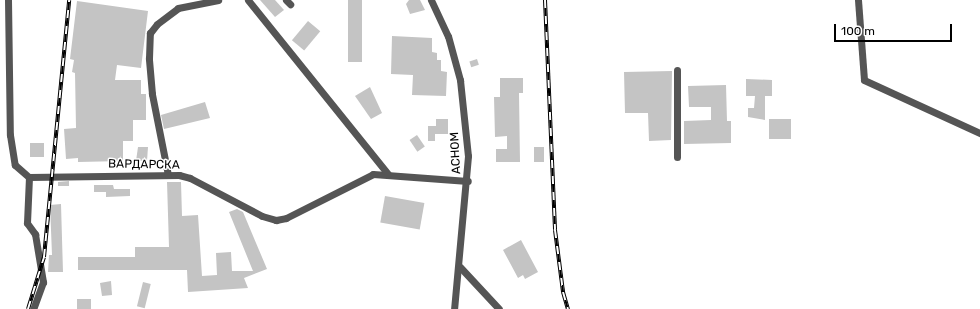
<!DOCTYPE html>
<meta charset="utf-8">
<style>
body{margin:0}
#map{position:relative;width:980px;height:309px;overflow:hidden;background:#fff;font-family:Rubik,sans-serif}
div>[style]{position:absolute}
.building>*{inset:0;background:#c4c4c4;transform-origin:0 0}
.street>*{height:7px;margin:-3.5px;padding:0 3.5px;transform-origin:3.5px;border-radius:3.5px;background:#555}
.rail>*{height:4px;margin-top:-2px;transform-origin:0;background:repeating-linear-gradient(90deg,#fff 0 8px,#000 0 16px);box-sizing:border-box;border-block:1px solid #000}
span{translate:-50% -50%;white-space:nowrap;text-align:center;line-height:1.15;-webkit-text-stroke:3px #fff;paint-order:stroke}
.street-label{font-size:12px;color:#000}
.scale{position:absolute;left:834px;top:24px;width:118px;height:18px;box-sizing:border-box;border:2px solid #000;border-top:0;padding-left:5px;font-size:12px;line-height:14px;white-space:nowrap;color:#000;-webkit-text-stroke:3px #fff;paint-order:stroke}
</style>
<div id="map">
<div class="building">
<div style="clip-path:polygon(260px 0,275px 0,284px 10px,275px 17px)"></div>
<div style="left:348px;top:0;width:14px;height:62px"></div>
<div style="clip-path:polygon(409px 0,420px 0,425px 10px,410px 14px,406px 4px)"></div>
<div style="clip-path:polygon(77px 1px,148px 11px,141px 68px,117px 65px,115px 80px,141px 80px,141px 94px,146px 94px,146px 120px,133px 120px,133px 141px,123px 141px,123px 161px,78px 162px,78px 158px,66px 159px,64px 129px,76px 128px,75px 73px,72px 72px,74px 60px,70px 59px)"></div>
<div style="left:308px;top:21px;width:16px;height:25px;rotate:40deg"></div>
<div style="clip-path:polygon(392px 36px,432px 38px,432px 52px,437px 53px,437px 60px,441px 60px,441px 71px,447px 72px,446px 96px,412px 95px,413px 75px,391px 74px)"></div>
<div style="left:477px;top:59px;width:6px;height:8px;rotate:72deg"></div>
<div style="clip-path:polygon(672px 71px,671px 140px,649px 141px,648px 113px,625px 113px,624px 72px)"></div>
<div style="clip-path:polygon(500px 78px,523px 78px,523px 93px,519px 93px,520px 162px,496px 162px,496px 149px,507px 149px,507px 136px,495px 137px,494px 97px,500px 97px)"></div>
<div style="clip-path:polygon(746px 79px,772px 80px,772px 96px,765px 96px,765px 120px,748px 117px,748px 108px,754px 108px,755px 96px,746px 96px)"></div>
<div style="clip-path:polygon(726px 85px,727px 121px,731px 121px,731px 143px,684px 144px,684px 121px,711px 120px,711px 107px,689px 107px,688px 86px)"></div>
<div style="clip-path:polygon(370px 87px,382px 113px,371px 119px,355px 96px)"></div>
<div style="clip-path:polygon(205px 102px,210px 118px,164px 129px,161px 115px)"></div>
<div style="clip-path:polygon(436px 119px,448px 119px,448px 134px,435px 134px,435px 141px,428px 141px,428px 126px,436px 126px)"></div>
<div style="left:769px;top:119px;width:22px;height:20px"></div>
<div style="left:417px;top:135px;width:14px;height:9px;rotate:56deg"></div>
<div style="left:30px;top:143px;width:14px;height:14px"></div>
<div style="clip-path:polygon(138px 147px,148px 147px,147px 161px,136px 161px)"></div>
<div style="left:534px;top:147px;width:10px;height:15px"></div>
<div style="clip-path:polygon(69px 181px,69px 186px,58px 186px,58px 182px)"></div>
<div style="clip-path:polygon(167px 182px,181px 182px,182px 216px,198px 215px,202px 276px,217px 275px,216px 253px,231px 252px,232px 271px,253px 271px,229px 212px,237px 209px,243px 212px,267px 269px,244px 278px,248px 288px,188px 292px,187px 270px,78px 270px,78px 257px,135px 257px,135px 247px,169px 247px)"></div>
<div style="clip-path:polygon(94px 185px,113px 185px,114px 189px,130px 189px,130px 196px,106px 197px,106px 192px,94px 192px)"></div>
<div style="left:385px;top:196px;width:40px;height:27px;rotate:10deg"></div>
<div style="clip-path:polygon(61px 204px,63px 272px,48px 272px,49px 255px,52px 255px,50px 205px)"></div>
<div style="clip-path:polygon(521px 240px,538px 272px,525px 279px,523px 275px,518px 278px,503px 250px)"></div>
<div style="clip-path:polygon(111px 281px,112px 295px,102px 296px,100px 283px)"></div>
<div style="left:143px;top:282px;width:8px;height:25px;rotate:14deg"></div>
<div style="left:77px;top:299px;width:14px;height:10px"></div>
</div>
<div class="street">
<div style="left:8px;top:0;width:135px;rotate:89.2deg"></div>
<div style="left:10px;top:135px;width:30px;rotate:81deg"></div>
<div style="left:15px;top:165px;width:18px;rotate:41deg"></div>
<div style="left:29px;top:177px;width:150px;rotate:-0.8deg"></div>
<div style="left:179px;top:175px;width:11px;rotate:15deg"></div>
<div style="left:190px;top:178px;width:81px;rotate:27.8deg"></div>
<div style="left:262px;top:216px;width:15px;rotate:16deg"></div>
<div style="left:276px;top:220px;width:10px;rotate:-11deg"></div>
<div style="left:286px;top:218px;width:97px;rotate:-26.8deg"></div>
<div style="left:373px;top:174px;width:95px;rotate:4.2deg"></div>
<div style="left:248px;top:0;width:223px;rotate:51.2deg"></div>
<div style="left:286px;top:0;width:6px;rotate:45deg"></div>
<div style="left:431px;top:0;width:40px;rotate:65deg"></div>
<div style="left:448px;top:36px;width:46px;rotate:74.7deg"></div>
<div style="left:460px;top:80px;width:76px;rotate:84deg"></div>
<div style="left:468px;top:156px;width:154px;rotate:95.2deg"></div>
<div style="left:858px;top:0;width:80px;rotate:85.7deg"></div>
<div style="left:864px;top:80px;width:128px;rotate:24.6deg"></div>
<div style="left:677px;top:70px;width:87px;rotate:90deg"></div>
<div style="left:168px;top:175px;width:83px;rotate:-101.2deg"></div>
<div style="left:152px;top:94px;width:36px;rotate:-95deg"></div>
<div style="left:149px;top:58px;width:25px;rotate:-88deg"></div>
<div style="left:150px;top:33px;width:11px;rotate:-52deg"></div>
<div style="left:157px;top:24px;width:26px;rotate:-37deg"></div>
<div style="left:178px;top:8px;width:41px;rotate:-11.3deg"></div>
<div style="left:29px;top:177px;width:46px;rotate:92.5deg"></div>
<div style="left:27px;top:223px;width:14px;rotate:54deg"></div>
<div style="left:35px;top:234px;width:49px;rotate:80.5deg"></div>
<div style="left:43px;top:282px;width:29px;rotate:110deg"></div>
<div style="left:460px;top:267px;width:57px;rotate:47.1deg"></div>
</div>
<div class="rail">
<div style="left:545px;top:0;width:230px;rotate:87.5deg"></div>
<div style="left:555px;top:230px;width:63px;rotate:82.6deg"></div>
<div style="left:563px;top:292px;width:18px;rotate:74deg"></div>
<div style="left:28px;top:309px;width:54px;rotate:-72.9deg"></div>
<div style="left:44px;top:257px;width:258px;rotate:-84.4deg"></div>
</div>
<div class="street-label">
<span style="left:456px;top:153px;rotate:-93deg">АСНОМ</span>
<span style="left:144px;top:165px;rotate:1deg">ВАРДАРСКА</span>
</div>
<div class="scale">100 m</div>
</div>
